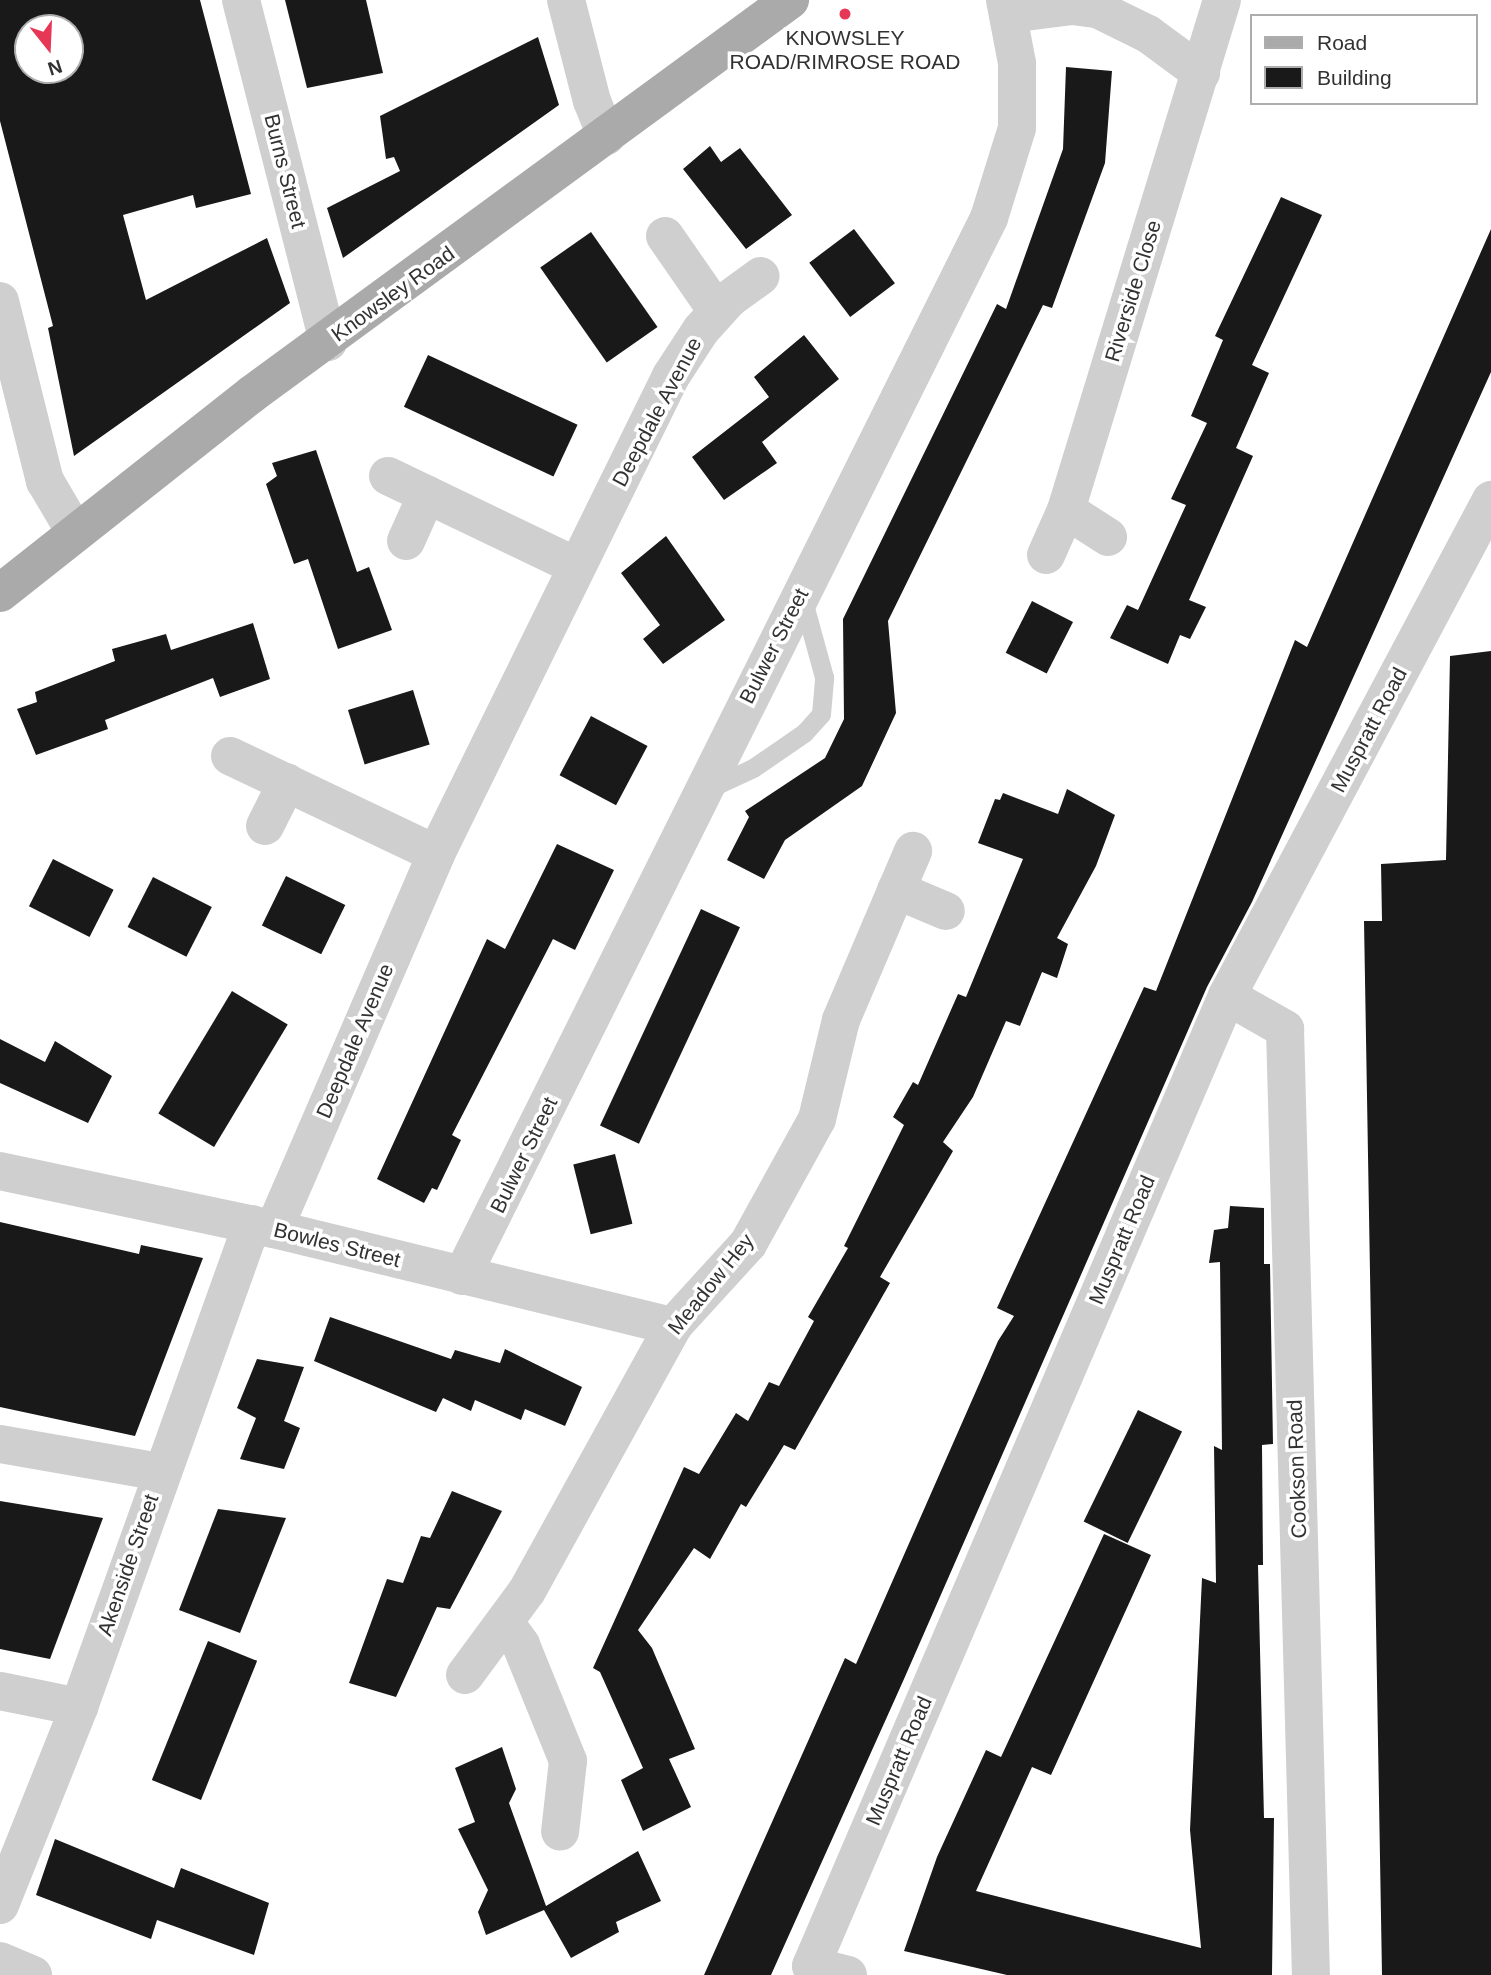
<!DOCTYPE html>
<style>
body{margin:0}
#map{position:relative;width:1491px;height:1975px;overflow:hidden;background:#fff;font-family:Helvetica,sans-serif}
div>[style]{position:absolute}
.building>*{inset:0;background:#191919;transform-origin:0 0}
.service>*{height:19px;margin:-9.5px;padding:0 9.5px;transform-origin:9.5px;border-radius:9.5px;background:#cfcfcf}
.minor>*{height:38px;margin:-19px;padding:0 19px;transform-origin:19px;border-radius:19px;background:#cfcfcf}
.primary>*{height:38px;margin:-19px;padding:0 19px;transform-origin:19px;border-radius:19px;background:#aaa}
.dots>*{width:19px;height:19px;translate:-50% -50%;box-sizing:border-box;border:4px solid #fff;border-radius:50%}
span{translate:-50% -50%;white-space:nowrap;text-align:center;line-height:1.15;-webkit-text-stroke:7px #fff;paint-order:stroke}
.poi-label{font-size:21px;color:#323232}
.street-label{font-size:21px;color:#323232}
.legend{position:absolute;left:1250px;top:14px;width:228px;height:91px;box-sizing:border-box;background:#fff;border:2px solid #adadad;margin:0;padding:9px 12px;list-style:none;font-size:21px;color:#323232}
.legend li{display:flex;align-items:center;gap:14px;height:35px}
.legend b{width:35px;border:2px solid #adadad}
.north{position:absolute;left:14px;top:14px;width:70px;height:70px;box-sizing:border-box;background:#fff;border:2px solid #adadad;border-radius:50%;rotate:162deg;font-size:19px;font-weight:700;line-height:28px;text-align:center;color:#323232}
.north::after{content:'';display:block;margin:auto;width:24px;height:32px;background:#e73757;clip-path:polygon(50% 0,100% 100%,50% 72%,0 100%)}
</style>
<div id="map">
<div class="building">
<div style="clip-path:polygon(evenodd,0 0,200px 0,251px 194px,196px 208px,193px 195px,123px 215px,146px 300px,267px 238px,290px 303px,74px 456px,48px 328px,53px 326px,0 121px,0 0,28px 28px,70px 28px,70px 70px,28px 70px,28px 28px)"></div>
<div style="clip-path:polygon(285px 0,366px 0,383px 73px,307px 88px)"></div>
<div style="clip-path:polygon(538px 37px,559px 105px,343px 258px,327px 208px,400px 171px,394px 157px,386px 159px,380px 116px)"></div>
<div style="clip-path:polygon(1066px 67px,1112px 71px,1105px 163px,1052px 308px,1043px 305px,888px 621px,896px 713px,862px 786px,785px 840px,764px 879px,727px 860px,749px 817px,745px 811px,825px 758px,844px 719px,843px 619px,997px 304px,1006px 309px,1063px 149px)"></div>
<div style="clip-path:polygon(710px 146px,721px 162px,740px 148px,792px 215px,746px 249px,683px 169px)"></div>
<div style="clip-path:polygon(1281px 197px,1322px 215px,1252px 365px,1269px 373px,1236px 448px,1253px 456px,1189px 600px,1206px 607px,1190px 639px,1180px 635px,1168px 664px,1110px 638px,1127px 605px,1138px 610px,1186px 505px,1171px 499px,1207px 423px,1191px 416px,1223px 340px,1215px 336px)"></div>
<div style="left:854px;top:229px;width:68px;height:56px;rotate:53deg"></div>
<div style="clip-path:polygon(1491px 229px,1491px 372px,1252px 902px,1207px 987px,904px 1679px,771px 1975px,704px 1975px,845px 1658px,856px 1664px,998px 1341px,1014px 1316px,997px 1308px,1144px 987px,1156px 991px,1295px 640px,1307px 647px)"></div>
<div style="left:591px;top:232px;width:116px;height:62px;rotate:55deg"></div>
<div style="clip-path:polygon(804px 335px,839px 379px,762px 442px,777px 463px,724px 500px,692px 457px,769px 397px,754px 377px)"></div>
<div style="left:428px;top:355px;width:165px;height:57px;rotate:25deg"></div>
<div style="clip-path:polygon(316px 450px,357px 572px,369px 567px,392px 630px,338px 649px,308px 559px,294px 564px,266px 484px,277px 476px,272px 463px)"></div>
<div style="clip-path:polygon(666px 536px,725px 620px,663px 664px,643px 639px,660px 625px,621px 573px)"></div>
<div style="left:1032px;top:601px;width:46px;height:58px;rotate:27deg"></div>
<div style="clip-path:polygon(253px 623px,270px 679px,220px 697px,213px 678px,105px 720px,108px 729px,36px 755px,17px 709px,37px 702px,35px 692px,115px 661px,112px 649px,166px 634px,171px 650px)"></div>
<div style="clip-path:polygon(1491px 651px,1491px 1975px,1382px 1975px,1364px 921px,1382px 921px,1381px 864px,1446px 860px,1450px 656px)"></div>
<div style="left:413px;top:690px;width:57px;height:68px;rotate:73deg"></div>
<div style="left:591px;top:716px;width:64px;height:67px;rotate:28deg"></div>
<div style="clip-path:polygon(1067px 789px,1115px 815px,1096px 866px,1057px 938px,1068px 944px,1057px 978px,1042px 972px,1020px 1026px,1006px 1021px,973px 1097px,943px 1142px,953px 1151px,880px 1277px,890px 1283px,795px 1450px,784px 1445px,746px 1507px,741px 1504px,710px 1559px,694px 1548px,638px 1630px,652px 1648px,695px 1749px,669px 1759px,691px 1807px,643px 1831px,621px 1780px,643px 1768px,600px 1672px,593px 1668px,684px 1467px,699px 1474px,736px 1413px,748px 1421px,769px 1382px,779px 1386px,814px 1321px,808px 1317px,848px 1248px,844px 1246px,904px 1125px,893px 1117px,913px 1082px,918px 1085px,958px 994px,966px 997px,1023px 859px,978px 843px,995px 799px,1000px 800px,1003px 793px,1058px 814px)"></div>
<div style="clip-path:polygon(557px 844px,614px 870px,575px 950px,553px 939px,452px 1135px,461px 1140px,437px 1190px,432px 1188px,424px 1203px,377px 1179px,487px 939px,505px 949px)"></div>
<div style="left:53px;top:859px;width:68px;height:53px;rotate:27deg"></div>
<div style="left:286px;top:876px;width:66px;height:55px;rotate:26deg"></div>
<div style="left:153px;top:877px;width:66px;height:56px;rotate:27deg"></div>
<div style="left:701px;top:909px;width:43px;height:239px;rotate:25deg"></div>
<div style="left:232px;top:991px;width:65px;height:143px;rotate:31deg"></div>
<div style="clip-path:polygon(0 1039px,45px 1062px,55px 1041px,112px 1076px,88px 1123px,0 1083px)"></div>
<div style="left:615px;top:1154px;width:72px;height:43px;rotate:76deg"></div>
<div style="clip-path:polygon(1230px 1206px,1264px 1208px,1264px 1264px,1270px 1264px,1273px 1444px,1262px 1445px,1263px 1565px,1258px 1565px,1264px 1818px,1274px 1818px,1272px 1975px,1007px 1975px,904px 1951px,937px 1857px,986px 1750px,1001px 1757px,1104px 1534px,1151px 1555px,1051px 1775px,1032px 1767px,976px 1891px,1201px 1948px,1190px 1830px,1202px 1578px,1216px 1583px,1214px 1446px,1222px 1450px,1220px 1262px,1209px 1263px,1214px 1230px,1228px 1228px)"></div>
<div style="clip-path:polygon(0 1222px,139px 1254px,141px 1245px,203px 1258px,135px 1436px,0 1407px)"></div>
<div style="clip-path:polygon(330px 1317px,451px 1359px,455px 1350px,500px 1363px,505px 1349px,582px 1387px,565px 1426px,525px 1409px,521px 1420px,475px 1400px,471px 1411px,443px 1398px,436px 1412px,314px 1361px)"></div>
<div style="clip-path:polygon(257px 1359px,304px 1367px,284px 1421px,300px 1428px,284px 1469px,240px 1459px,256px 1418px,237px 1408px)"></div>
<div style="left:1138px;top:1410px;width:49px;height:124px;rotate:26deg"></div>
<div style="clip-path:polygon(452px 1491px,502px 1511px,450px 1609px,437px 1607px,396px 1697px,349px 1683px,387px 1579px,403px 1583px,421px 1536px,430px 1538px)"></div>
<div style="clip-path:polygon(0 1501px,103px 1518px,50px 1659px,0 1649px)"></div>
<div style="clip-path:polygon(218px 1509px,286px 1518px,240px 1633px,179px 1610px)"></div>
<div style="left:208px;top:1641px;width:53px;height:150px;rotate:22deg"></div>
<div style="clip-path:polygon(502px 1747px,516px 1789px,509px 1803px,546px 1906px,638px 1851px,661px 1901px,616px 1922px,619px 1932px,571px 1958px,544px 1910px,486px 1935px,478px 1912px,488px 1890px,458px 1829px,475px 1822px,455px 1768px)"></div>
<div style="clip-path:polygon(55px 1839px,174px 1888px,181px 1868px,269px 1903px,254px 1955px,157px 1920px,151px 1939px,36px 1895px)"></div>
</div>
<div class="service">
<div style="left:708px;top:789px;width:50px;rotate:-25deg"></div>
<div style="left:753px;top:768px;width:62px;rotate:-34.5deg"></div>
<div style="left:804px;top:733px;width:25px;rotate:-48deg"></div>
<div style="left:821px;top:714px;width:37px;rotate:-85deg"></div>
<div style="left:824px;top:677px;width:83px;rotate:-105.4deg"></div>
</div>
<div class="minor">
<div style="left:241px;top:0;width:353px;rotate:75.7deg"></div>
<div style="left:566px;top:0;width:104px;rotate:75.6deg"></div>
<div style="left:592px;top:101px;width:38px;rotate:68deg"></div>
<div style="left:1009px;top:14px;width:64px;rotate:-7.2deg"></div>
<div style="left:1072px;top:6px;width:25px;rotate:7deg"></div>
<div style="left:1097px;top:9px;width:57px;rotate:26.1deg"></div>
<div style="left:1148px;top:34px;width:66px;rotate:36.3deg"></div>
<div style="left:665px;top:236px;width:91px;rotate:55.3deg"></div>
<div style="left:0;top:301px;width:186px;rotate:76deg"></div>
<div style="left:45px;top:481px;width:59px;rotate:59.5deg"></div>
<div style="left:388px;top:476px;width:208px;rotate:25.6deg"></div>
<div style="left:1066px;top:510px;width:50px;rotate:32.7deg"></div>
<div style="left:406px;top:541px;width:51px;rotate:-65.9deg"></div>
<div style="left:1046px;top:555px;width:49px;rotate:-66deg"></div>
<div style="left:1066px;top:510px;width:533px;rotate:-72.99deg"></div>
<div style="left:230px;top:756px;width:228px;rotate:25.4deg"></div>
<div style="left:265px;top:826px;width:49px;rotate:-63.4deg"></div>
<div style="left:896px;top:890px;width:54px;rotate:22.8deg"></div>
<div style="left:1227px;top:996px;width:67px;rotate:29.6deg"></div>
<div style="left:1285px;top:1029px;width:946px;rotate:88.43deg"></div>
<div style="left:0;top:1171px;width:280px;rotate:12deg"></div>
<div style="left:274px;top:1229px;width:411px;rotate:13.7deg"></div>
<div style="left:274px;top:1229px;width:408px;rotate:-66.6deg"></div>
<div style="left:436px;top:854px;width:533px;rotate:-63.82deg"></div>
<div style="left:671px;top:376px;width:55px;rotate:-56.9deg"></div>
<div style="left:701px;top:330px;width:42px;rotate:-47.9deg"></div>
<div style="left:729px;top:299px;width:39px;rotate:-36deg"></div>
<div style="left:462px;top:1276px;width:1182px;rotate:-63.52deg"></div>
<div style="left:989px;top:218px;width:94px;rotate:-72.7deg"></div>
<div style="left:1017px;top:128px;width:65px;rotate:-90deg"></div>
<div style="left:1017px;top:63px;width:64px;rotate:-100.8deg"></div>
<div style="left:0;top:1444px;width:162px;rotate:9.9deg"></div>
<div style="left:506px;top:1624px;width:26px;rotate:54deg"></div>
<div style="left:521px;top:1645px;width:125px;rotate:67.9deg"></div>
<div style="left:568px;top:1761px;width:71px;rotate:96.4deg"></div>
<div style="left:465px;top:1675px;width:104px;rotate:-53.6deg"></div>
<div style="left:527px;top:1591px;width:303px;rotate:-61.1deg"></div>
<div style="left:673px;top:1326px;width:111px;rotate:-47.6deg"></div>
<div style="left:748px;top:1244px;width:143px;rotate:-61.1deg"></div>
<div style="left:817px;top:1119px;width:102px;rotate:-76.4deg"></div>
<div style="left:841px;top:1020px;width:184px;rotate:-66.9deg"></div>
<div style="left:0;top:1691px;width:81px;rotate:11.4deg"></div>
<div style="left:0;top:1905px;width:213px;rotate:-68.2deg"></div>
<div style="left:79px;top:1707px;width:513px;rotate:-70.29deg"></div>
<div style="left:0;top:1961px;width:36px;rotate:23deg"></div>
<div style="left:848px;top:1975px;width:38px;rotate:-166deg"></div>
<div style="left:811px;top:1966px;width:1055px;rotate:-66.79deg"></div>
<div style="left:1227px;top:996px;width:562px;rotate:-61.98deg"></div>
</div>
<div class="primary">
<div style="left:0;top:593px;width:321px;rotate:-38.3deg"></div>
<div style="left:252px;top:394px;width:667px;rotate:-36.22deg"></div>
</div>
<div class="dots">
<div style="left:845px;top:14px;background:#e73757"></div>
</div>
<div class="poi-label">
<span style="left:845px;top:50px">KNOWSLEY<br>ROAD/RIMROSE ROAD</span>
</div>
<div class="street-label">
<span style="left:285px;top:171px;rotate:76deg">Burns Street</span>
<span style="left:1133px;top:291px;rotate:-73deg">Riverside Close</span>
<span style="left:393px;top:294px;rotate:-36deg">Knowsley Road</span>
<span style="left:657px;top:412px;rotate:-62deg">Deepdale Avenue</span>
<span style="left:774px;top:646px;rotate:-63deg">Bulwer Street</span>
<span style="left:1369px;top:730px;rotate:-62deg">Muspratt Road</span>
<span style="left:355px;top:1041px;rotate:-67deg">Deepdale Avenue</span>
<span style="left:524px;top:1155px;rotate:-64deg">Bulwer Street</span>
<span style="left:1122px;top:1240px;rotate:-67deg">Muspratt Road</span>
<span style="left:337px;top:1245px;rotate:14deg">Bowles Street</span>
<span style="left:711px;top:1284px;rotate:-51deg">Meadow Hey</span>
<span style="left:1297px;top:1469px;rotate:-92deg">Cookson Road</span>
<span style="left:128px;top:1565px;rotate:-71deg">Akenside Street</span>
<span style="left:899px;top:1761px;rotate:-67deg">Muspratt Road</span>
</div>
<ul class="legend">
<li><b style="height:9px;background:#aaa"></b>Road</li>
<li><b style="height:19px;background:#191919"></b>Building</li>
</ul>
<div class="north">N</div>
</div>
